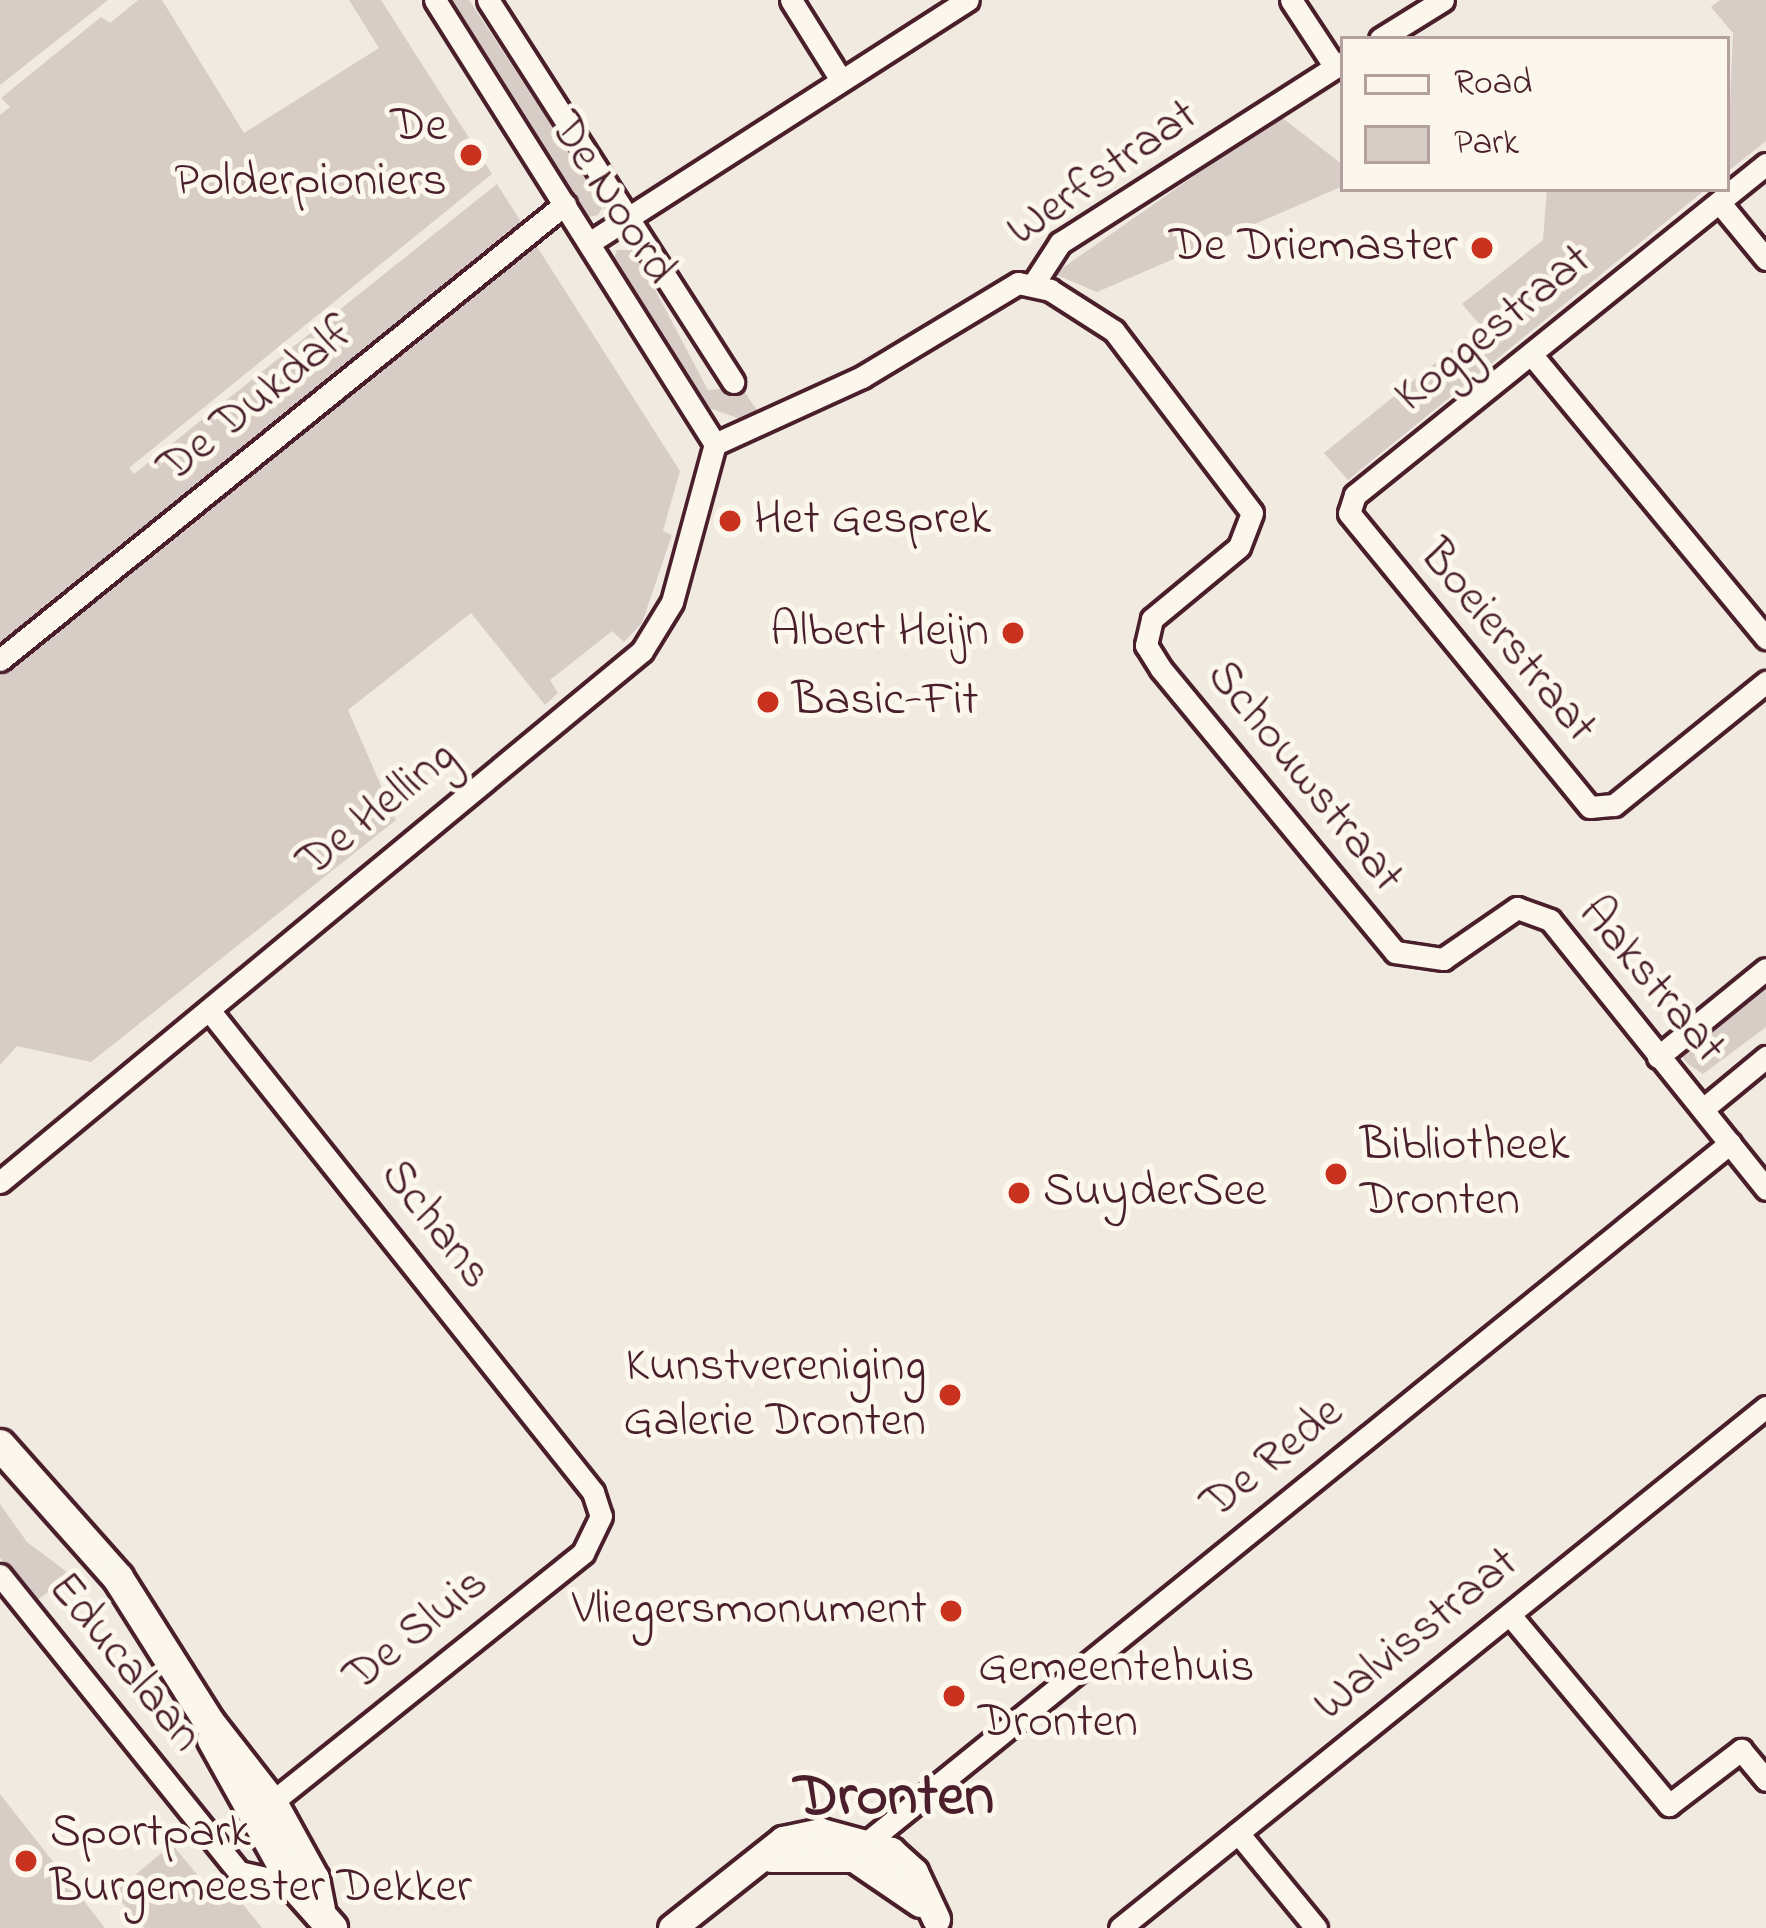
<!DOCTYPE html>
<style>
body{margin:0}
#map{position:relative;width:1766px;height:1928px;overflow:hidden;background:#f0eae0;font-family:"Indie Flower",sans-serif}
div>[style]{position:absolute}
.green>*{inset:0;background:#d8ccc6}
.roads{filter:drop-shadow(3px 0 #4a1f2b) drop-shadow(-3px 0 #4a1f2b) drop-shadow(0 3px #4a1f2b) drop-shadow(0 -3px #4a1f2b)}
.minor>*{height:21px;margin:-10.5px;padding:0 10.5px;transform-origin:10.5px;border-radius:10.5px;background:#fbf7ec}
.tertiary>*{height:27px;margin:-13.5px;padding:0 13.5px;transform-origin:13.5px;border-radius:13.5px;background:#fbf7ec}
.secondary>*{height:30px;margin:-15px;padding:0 15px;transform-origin:15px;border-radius:15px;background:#fbf7ec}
.dots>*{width:33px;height:33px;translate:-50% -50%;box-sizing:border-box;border:6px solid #fbf7ec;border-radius:50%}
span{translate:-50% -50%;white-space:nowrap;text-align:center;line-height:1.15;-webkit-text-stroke:10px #fbf7ec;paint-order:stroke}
.poi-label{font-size:48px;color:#4a1f2b}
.right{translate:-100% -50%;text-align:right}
.left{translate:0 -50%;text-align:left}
.street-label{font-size:48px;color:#4a1f2b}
.district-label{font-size:60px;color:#4a1f2b;font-weight:700}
.legend{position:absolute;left:1340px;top:36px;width:390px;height:156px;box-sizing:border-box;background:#fbf7ec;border:3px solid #b4a19f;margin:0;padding:15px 21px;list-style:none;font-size:36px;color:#4a1f2b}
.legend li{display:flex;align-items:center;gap:24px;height:60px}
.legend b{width:60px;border:3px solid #b4a19f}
</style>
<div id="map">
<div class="green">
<div style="clip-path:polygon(0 0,108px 0,0 85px)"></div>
<div style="clip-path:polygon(138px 0,162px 0,244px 133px,379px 48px,349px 0,381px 0,492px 174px,129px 468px,134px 474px,497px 184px,680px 471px,663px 531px,672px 535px,642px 623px,624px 642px,612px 631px,550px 680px,558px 693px,545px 705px,471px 613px,348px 710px,396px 820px,91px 1062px,17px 1046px,0 1065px,0 115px,10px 107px,1px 98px,101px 17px,110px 23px)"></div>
<div style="clip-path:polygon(452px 0,469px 0,604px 205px,598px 215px,584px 218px)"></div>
<div style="clip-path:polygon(1720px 0,1766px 0,1766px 141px,1727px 172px,1733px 33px,1711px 7px)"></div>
<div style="clip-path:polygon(1280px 116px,1343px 165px,1343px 186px,1097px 292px,1054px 274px)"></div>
<div style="clip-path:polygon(1547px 189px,1706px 189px,1348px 480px,1324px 453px,1481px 326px,1462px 304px,1543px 240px)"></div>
<div style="clip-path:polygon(617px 250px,634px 250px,708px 390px,741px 387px,759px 413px,738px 418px,709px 408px,613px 262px)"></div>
<div style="clip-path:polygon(1766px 983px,1766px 1027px,1703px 1074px,1688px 1064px,1680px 1054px)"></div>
<div style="clip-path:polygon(0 1504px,27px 1542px,71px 1575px,36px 1601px,0 1558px)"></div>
<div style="clip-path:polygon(0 1794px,105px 1928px,0 1928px)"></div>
<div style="clip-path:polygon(172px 1844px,217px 1899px,230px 1888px,262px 1928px,144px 1928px,114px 1893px)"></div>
</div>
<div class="roads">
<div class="minor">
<div style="left:435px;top:0;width:525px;rotate:57.76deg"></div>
<div style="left:488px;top:0;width:454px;rotate:57.3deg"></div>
<div style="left:791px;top:0;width:94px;rotate:58deg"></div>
<div style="left:1291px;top:0;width:80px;rotate:56.7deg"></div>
<div style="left:1380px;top:39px;width:74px;rotate:-31.8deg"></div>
<div style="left:1766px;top:164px;width:528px;rotate:141.15deg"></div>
<div style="left:1355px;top:495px;width:19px;rotate:108deg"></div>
<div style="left:1349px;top:513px;width:380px;rotate:50.7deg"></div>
<div style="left:1590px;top:807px;width:24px;rotate:-5deg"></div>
<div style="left:1614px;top:805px;width:196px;rotate:-39deg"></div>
<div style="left:1719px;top:202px;width:74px;rotate:50.5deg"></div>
<div style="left:589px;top:243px;width:450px;rotate:-32.7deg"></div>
<div style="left:1034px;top:283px;width:48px;rotate:-57deg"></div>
<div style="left:1060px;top:243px;width:336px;rotate:-32.6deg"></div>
<div style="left:1531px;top:354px;width:369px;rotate:50.4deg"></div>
<div style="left:715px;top:444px;width:162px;rotate:-24.5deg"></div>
<div style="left:862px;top:377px;width:182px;rotate:-31.1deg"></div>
<div style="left:1018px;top:283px;width:33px;rotate:12deg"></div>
<div style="left:1050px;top:290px;width:76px;rotate:32.6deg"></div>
<div style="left:1114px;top:331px;width:228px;rotate:52.8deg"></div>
<div style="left:1252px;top:513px;width:36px;rotate:111deg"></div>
<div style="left:1239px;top:547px;width:113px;rotate:140.4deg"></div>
<div style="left:1152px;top:619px;width:27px;rotate:103deg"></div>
<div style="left:1146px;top:645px;width:28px;rotate:58deg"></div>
<div style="left:1161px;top:669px;width:367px;rotate:50.4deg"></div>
<div style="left:1395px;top:952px;width:49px;rotate:8.3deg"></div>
<div style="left:1443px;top:959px;width:90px;rotate:-34.6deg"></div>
<div style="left:1517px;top:908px;width:35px;rotate:20deg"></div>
<div style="left:1550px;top:920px;width:345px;rotate:51.2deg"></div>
<div style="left:0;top:660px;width:726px;rotate:-38.91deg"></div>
<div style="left:209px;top:1010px;width:616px;rotate:51.46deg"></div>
<div style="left:593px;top:1492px;width:25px;rotate:72deg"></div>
<div style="left:601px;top:1516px;width:41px;rotate:115.9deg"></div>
<div style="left:583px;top:1553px;width:413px;rotate:141.3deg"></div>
<div style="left:1658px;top:1057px;width:139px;rotate:-39.2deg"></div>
<div style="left:1703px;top:1109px;width:82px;rotate:-39.5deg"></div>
<div style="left:0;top:1182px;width:833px;rotate:-39.59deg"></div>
<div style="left:642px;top:651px;width:57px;rotate:-58.5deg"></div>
<div style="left:672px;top:602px;width:164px;rotate:-74.8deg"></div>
<div style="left:0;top:1575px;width:381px;rotate:51.2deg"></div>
<div style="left:239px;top:1872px;width:55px;rotate:12.5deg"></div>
<div style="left:1510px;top:1615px;width:248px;rotate:50.1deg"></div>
<div style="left:1669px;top:1805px;width:91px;rotate:-37.4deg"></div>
<div style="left:1741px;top:1750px;width:39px;rotate:50deg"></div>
<div style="left:1238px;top:1833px;width:123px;rotate:50.6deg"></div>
<div style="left:870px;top:1840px;width:1107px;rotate:-39.02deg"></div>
<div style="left:1120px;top:1928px;width:830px;rotate:-38.89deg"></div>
</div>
<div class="tertiary">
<div style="left:771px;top:1858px;width:83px"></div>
<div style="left:854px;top:1858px;width:80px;rotate:34.3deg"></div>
<div style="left:672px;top:1928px;width:142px;rotate:-38.4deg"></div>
<div style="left:783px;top:1840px;width:39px;rotate:-12deg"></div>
<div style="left:821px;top:1832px;width:73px;rotate:15.2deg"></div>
<div style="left:891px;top:1851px;width:31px;rotate:42deg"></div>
<div style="left:914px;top:1872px;width:52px;rotate:64.9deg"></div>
</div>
<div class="secondary">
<div style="left:0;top:1445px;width:178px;rotate:48.4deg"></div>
<div style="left:118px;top:1578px;width:170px;rotate:57.7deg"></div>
<div style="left:209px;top:1722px;width:103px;rotate:52.1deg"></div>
<div style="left:272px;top:1803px;width:87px;rotate:61.1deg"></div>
<div style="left:314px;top:1879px;width:31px;rotate:79deg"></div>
<div style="left:213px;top:1740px;width:165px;rotate:60.9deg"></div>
<div style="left:293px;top:1884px;width:59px;rotate:48.4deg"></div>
</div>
</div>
<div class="dots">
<div style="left:471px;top:155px;background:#c8321e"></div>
<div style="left:1482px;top:248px;background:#c8321e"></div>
<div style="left:730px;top:521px;background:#c8321e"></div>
<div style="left:1013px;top:633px;background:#c8321e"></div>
<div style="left:768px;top:702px;background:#c8321e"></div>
<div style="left:1336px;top:1174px;background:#c8321e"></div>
<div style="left:1019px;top:1193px;background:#c8321e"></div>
<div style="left:950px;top:1395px;background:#c8321e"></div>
<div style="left:951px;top:1611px;background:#c8321e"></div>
<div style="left:954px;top:1696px;background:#c8321e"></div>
<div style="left:26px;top:1861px;background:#c8321e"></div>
</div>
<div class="poi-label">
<span class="right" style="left:447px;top:155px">De<br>Polderpioniers</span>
<span class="right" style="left:1458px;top:248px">De Driemaster</span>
<span class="left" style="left:754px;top:521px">Het Gesprek</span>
<span class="right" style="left:989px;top:633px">Albert Heijn</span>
<span class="left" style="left:792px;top:702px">Basic-Fit</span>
<span class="left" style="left:1360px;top:1174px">Bibliotheek<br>Dronten</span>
<span class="left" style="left:1043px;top:1193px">SuyderSee</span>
<span class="right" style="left:926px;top:1395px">Kunstvereniging<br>Galerie Dronten</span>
<span class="right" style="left:927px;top:1611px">Vliegersmonument</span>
<span class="left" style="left:978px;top:1696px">Gemeentehuis<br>Dronten</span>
<span class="left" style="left:50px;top:1861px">Sportpark<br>Burgemeester Dekker</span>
</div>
<div class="street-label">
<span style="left:1103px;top:174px;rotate:-35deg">Werfstraat</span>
<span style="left:611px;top:199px;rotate:57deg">De Noord</span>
<span style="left:1494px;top:329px;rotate:-39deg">Koggestraat</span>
<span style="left:257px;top:401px;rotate:-39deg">De Dukdalf</span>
<span style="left:1507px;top:642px;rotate:50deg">Boeierstraat</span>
<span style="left:1304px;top:777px;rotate:51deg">Schouwstraat</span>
<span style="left:378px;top:810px;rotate:-39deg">De Helling</span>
<span style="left:1651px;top:981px;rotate:50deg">Aakstraat</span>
<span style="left:435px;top:1225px;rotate:52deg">Schans</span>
<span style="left:1273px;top:1459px;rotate:-39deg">De Rede</span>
<span style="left:417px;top:1631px;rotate:-39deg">De Sluis</span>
<span style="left:1417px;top:1635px;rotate:-39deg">Walvisstraat</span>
<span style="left:124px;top:1663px;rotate:51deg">Educalaan</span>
</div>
<div class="district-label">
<span style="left:894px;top:1798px">Dronten</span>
</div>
<ul class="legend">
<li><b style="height:15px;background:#fbf7ec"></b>Road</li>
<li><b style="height:33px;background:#d8ccc6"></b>Park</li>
</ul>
</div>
